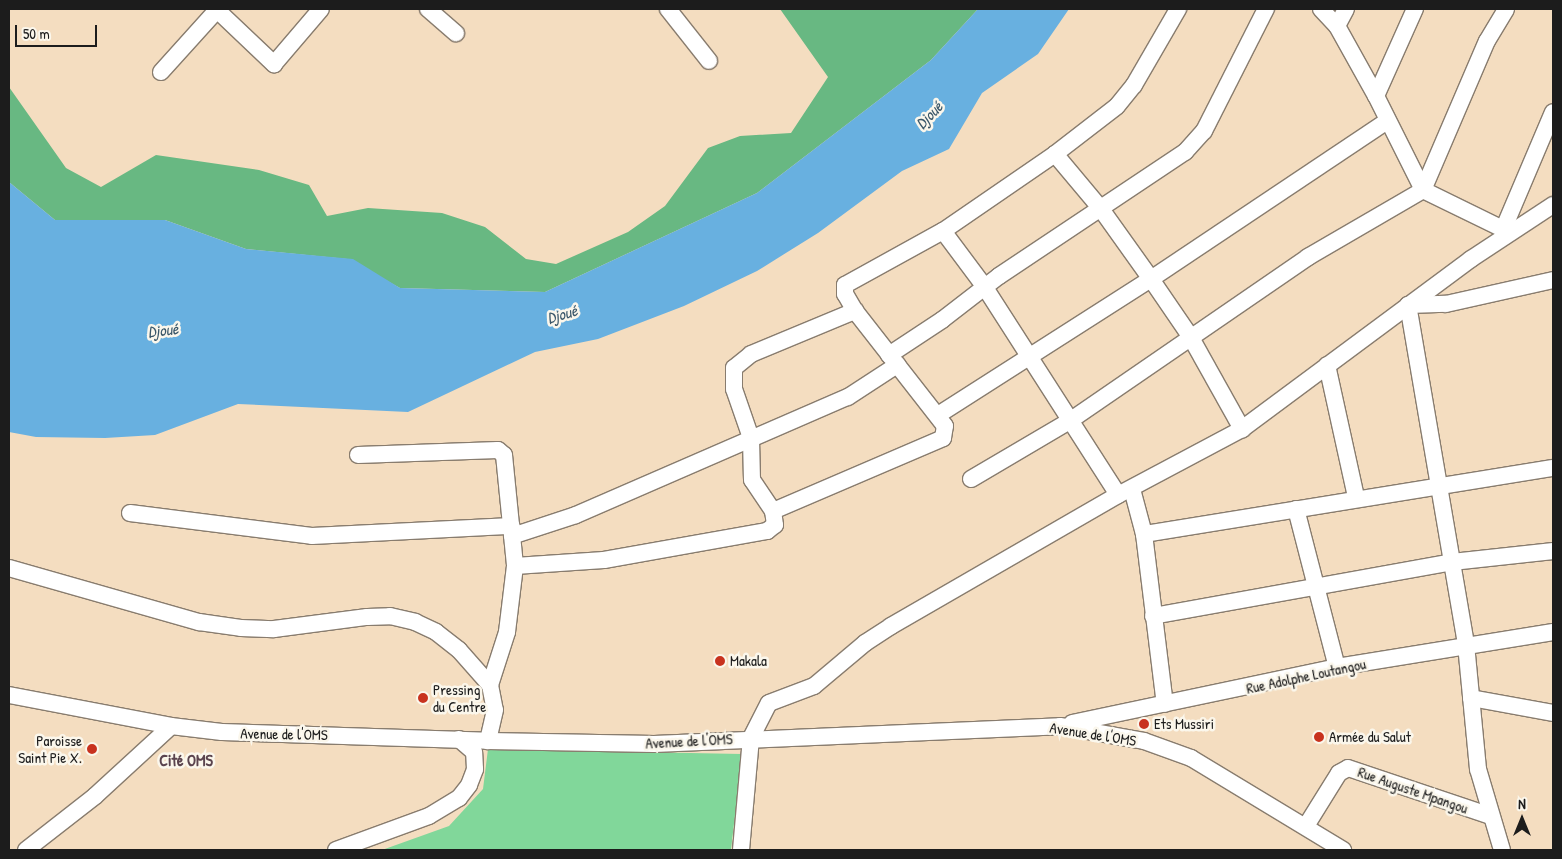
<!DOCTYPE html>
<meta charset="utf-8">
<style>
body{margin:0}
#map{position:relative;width:1562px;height:859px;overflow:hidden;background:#f4ddc0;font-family:"Patrick Hand",sans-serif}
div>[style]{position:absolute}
.green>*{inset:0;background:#81d79a}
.forest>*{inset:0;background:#68b882}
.water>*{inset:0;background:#68b0e0}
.roads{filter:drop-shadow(1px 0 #887c6e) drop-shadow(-1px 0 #887c6e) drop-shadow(0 1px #887c6e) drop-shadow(0 -1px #887c6e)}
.minor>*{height:16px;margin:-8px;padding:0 8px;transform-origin:8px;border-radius:8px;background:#fff}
.dots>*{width:14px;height:14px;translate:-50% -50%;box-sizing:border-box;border:2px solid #fbf7ec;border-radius:50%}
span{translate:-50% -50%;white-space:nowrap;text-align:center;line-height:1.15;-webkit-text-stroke:5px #fbf7ec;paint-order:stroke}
.poi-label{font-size:15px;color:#1c1c1c}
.left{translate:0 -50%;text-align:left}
.right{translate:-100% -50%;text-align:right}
.street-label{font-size:15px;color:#1c1c1c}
.water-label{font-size:16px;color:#3a576a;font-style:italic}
.neighbourhood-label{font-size:16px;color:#5b444e;font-weight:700}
.frame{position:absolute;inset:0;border:10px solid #1c1c1c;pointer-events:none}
.north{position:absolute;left:1497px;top:794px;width:50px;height:50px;-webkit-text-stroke:4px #fbf7ec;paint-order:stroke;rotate:0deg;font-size:14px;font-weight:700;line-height:20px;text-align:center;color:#1c1c1c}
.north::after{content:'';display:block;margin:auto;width:18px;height:22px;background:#1c1c1c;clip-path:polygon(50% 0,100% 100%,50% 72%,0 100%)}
.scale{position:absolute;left:15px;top:25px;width:82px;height:22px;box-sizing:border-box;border:2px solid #1c1c1c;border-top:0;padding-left:6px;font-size:15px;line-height:18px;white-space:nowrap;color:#1c1c1c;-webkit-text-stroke:4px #fbf7ec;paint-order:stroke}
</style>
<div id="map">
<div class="green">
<div style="clip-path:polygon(488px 749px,742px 754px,731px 850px,382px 850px,449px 826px,483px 789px)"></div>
</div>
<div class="forest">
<div style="clip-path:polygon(780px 9px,978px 9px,931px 60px,757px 193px,545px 292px,400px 288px,347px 259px,246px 249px,165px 220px,55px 220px,9px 182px,9px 87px,66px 168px,101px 187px,156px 155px,259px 170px,309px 185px,327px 216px,368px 208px,442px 213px,485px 227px,526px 259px,556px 264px,628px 232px,665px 206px,708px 148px,740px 136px,791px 133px,828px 77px)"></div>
</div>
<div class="water">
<div style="clip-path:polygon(978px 9px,1069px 9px,1038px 54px,982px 93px,949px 149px,902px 171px,818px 233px,757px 271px,684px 306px,598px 339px,535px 352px,408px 412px,238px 404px,155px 435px,105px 438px,36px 437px,9px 432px,9px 182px,55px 220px,165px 220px,246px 249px,353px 259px,400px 288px,545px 292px,757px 193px,931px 60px)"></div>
</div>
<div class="roads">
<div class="minor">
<div style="left:428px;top:9px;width:37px;rotate:41deg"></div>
<div style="left:668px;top:9px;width:66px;rotate:51.7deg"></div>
<div style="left:1321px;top:9px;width:23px;rotate:47deg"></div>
<div style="left:1337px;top:26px;width:80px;rotate:60.9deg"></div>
<div style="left:1376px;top:96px;width:105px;rotate:63.4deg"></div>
<div style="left:1423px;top:190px;width:96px;rotate:26deg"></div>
<div style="left:217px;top:10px;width:79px;rotate:43.5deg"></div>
<div style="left:274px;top:64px;width:72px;rotate:-49.5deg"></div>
<div style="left:1337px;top:26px;width:19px;rotate:-62deg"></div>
<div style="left:161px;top:72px;width:85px;rotate:-47.9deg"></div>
<div style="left:1376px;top:96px;width:95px;rotate:-65.9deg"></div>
<div style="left:1055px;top:154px;width:72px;rotate:50.1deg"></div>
<div style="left:1101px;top:209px;width:86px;rotate:54.5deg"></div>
<div style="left:1151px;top:279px;width:69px;rotate:55.6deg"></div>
<div style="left:1190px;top:336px;width:107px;rotate:60.8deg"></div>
<div style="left:1503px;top:230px;width:128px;rotate:-67deg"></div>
<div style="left:943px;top:231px;width:69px;rotate:53.3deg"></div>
<div style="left:984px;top:286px;width:248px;rotate:57.3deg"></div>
<div style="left:889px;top:355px;width:64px;rotate:-33.4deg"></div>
<div style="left:942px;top:320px;width:72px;rotate:-37.7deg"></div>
<div style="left:999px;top:276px;width:224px;rotate:-33.7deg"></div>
<div style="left:1185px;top:152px;width:28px;rotate:-48deg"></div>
<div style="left:1204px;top:131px;width:137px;rotate:-63.1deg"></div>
<div style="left:1327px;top:365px;width:135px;rotate:77.6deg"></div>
<div style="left:938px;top:415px;width:253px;rotate:-32.6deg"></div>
<div style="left:1151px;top:279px;width:284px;rotate:-33.8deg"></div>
<div style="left:358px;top:455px;width:140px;rotate:-2deg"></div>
<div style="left:498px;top:450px;width:8px;rotate:40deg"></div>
<div style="left:504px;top:455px;width:112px;rotate:84.3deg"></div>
<div style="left:515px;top:566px;width:89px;rotate:-3.9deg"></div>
<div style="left:604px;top:560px;width:166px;rotate:-10.1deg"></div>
<div style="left:767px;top:531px;width:10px;rotate:-37deg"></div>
<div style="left:775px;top:525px;width:14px;rotate:-98deg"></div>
<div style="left:773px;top:511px;width:37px;rotate:-124deg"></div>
<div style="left:752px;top:480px;width:42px;rotate:-91.4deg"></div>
<div style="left:751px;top:438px;width:52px;rotate:-109.1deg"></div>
<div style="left:734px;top:389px;width:21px;rotate:-90deg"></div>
<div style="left:734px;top:368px;width:22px;rotate:-39deg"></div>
<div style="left:751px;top:354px;width:113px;rotate:-22.5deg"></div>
<div style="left:971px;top:479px;width:116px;rotate:-30.5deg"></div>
<div style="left:1071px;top:420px;width:288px;rotate:-34.5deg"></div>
<div style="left:1308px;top:257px;width:133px;rotate:-30.2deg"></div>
<div style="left:1423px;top:190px;width:162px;rotate:-66.8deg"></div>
<div style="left:1487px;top:41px;width:37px;rotate:-59deg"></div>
<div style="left:1132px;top:489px;width:47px;rotate:75.1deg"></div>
<div style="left:1144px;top:534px;width:171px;rotate:83deg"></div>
<div style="left:1296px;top:509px;width:163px;rotate:75.5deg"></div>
<div style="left:773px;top:511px;width:185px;rotate:-23.2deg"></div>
<div style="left:943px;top:438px;width:12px;rotate:-81deg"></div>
<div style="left:945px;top:426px;width:146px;rotate:-128deg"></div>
<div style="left:855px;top:311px;width:20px;rotate:-120deg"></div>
<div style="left:845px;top:294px;width:9px;rotate:-90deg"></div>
<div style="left:845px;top:285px;width:112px;rotate:-28.9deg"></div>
<div style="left:943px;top:231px;width:136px;rotate:-34.5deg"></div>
<div style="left:1055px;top:154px;width:78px;rotate:-37.7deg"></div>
<div style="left:1117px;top:106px;width:27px;rotate:-51deg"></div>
<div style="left:1134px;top:85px;width:88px;rotate:-59.9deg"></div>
<div style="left:130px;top:513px;width:183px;rotate:7.2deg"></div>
<div style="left:312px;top:536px;width:200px;rotate:-2.9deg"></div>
<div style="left:1144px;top:534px;width:414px;rotate:-9.2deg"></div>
<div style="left:512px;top:536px;width:67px;rotate:-18.2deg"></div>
<div style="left:576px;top:515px;width:296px;rotate:-23.5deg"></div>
<div style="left:848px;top:397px;width:59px;rotate:-33.1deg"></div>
<div style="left:9px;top:568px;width:198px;rotate:15.9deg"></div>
<div style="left:199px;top:622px;width:42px;rotate:8.1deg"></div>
<div style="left:241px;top:628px;width:33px;rotate:2deg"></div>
<div style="left:274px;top:629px;width:94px;rotate:-7.4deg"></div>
<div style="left:367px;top:617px;width:23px;rotate:-2deg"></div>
<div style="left:390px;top:616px;width:26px;rotate:13deg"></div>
<div style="left:415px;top:622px;width:23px;rotate:25deg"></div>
<div style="left:436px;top:632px;width:29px;rotate:38deg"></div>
<div style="left:459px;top:650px;width:47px;rotate:48.5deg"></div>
<div style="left:490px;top:685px;width:25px;rotate:79deg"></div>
<div style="left:495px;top:710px;width:32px;rotate:103deg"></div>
<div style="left:1153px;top:616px;width:304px;rotate:-10.2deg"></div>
<div style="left:1452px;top:562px;width:102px;rotate:-6.2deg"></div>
<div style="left:490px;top:685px;width:56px;rotate:-72.2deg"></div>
<div style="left:507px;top:632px;width:66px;rotate:-83.1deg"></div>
<div style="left:9px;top:695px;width:165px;rotate:10.8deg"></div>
<div style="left:171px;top:726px;width:51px;rotate:6.7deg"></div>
<div style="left:222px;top:732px;width:266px;rotate:1.9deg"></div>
<div style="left:488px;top:741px;width:166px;rotate:1deg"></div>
<div style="left:654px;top:744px;width:406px;rotate:-2.5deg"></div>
<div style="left:1060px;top:726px;width:85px;rotate:10.1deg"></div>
<div style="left:1144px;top:741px;width:50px;rotate:19.9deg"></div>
<div style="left:1191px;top:758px;width:178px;rotate:31.2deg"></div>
<div style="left:1471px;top:698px;width:83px;rotate:10.4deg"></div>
<div style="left:1072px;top:723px;width:271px;rotate:-11.9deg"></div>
<div style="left:1337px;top:667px;width:219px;rotate:-9.2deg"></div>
<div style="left:1306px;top:826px;width:62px;rotate:-58.1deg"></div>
<div style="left:1339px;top:773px;width:10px;rotate:-29deg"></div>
<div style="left:1348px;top:768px;width:151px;rotate:18.6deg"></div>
<div style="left:26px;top:850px;width:88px;rotate:-38deg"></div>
<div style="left:95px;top:796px;width:103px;rotate:-42.6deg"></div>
<div style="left:336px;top:850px;width:99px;rotate:-20.1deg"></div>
<div style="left:429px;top:816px;width:35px;rotate:-31deg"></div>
<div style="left:459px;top:798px;width:16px;rotate:-52deg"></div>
<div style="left:469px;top:785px;width:17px;rotate:-69deg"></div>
<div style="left:475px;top:769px;width:17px;rotate:-93deg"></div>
<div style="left:474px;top:752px;width:20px;rotate:-139deg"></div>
<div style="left:741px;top:850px;width:112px;rotate:-84.9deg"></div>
<div style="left:751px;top:738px;width:39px;rotate:-63deg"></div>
<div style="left:769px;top:703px;width:48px;rotate:-20.7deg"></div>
<div style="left:814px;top:686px;width:67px;rotate:-40.1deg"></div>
<div style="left:865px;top:643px;width:31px;rotate:-33deg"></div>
<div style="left:891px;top:626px;width:262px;rotate:-30deg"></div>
<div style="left:1118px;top:495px;width:140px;rotate:-28deg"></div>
<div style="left:1242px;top:429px;width:285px;rotate:-36.6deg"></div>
<div style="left:1471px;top:259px;width:98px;rotate:-33.4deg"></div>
<div style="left:1502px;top:850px;width:84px;rotate:-106.5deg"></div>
<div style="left:1478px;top:769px;width:126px;rotate:-95.5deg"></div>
<div style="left:1466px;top:644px;width:344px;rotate:-99.7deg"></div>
<div style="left:1408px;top:305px;width:38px;rotate:-2deg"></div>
<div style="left:1446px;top:304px;width:110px;rotate:-12.6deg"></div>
</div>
</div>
<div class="dots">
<div style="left:720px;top:661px;background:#c8321e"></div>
<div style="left:423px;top:698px;background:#c8321e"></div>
<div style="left:1144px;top:724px;background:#c8321e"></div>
<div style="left:1319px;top:737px;background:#c8321e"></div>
<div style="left:92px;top:749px;background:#c8321e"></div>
</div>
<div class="poi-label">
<span class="left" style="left:730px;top:661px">Makala</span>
<span class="left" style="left:433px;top:698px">Pressing<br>du Centre</span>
<span class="left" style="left:1154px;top:724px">Ets Mussiri</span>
<span class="left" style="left:1329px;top:737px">Armée du Salut</span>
<span class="right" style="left:82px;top:749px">Paroisse<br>Saint Pie X.</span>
</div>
<div class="street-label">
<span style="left:1306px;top:676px;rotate:-12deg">Rue Adolphe Loutangou</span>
<span style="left:284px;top:734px;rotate:1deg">Avenue de l'OMS</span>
<span style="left:1093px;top:734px;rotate:9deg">Avenue de l'OMS</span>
<span style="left:689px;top:741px;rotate:-3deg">Avenue de l'OMS</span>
<span style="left:1413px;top:790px;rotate:19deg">Rue Auguste Mpangou</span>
</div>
<div class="water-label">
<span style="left:929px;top:115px;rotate:-46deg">Djoué</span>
<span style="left:562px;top:314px;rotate:-16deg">Djoué</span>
<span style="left:163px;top:330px;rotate:-7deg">Djoué</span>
</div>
<div class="neighbourhood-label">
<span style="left:186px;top:760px">Cité OMS</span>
</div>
<div class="frame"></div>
<div class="north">N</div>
<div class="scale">50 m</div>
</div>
